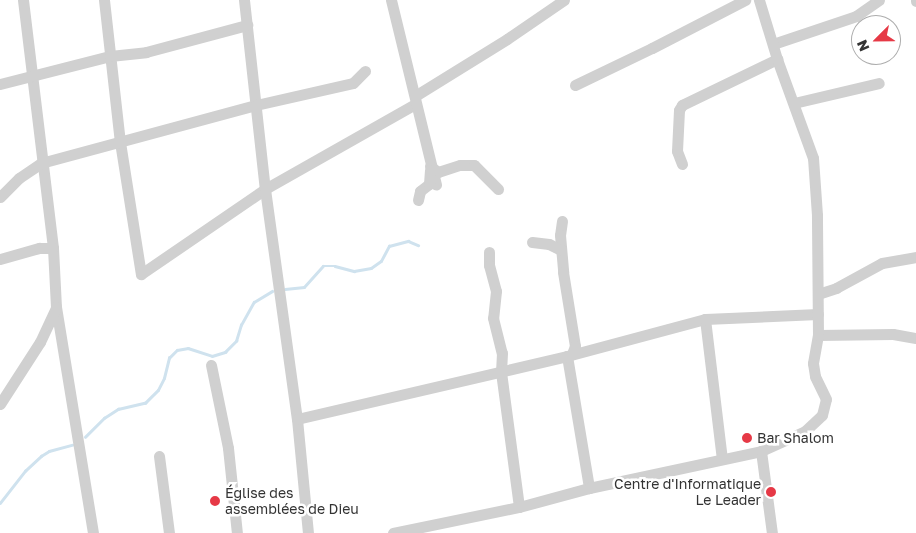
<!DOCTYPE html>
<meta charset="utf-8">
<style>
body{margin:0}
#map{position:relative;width:916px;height:533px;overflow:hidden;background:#fff;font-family:"Golos Text",sans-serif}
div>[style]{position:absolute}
.stream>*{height:2.5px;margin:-1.25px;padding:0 1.25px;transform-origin:1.25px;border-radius:1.25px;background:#cfe2ee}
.minor>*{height:11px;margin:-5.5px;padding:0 5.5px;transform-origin:5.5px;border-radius:5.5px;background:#d0d0d0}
.dots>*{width:14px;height:14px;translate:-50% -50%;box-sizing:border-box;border:2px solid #fff;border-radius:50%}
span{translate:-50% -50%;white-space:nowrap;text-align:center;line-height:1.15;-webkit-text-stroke:5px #fff;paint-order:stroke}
.poi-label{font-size:14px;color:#333}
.left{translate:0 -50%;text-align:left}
.right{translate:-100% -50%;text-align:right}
.north{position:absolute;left:851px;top:15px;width:50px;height:50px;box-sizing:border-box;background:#fff;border:1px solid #adadad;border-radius:50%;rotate:247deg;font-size:14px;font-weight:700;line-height:20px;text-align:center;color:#333}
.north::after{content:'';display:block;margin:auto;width:18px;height:22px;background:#e63946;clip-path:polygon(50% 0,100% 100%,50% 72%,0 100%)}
</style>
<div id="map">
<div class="stream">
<div style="left:285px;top:289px;width:19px;rotate:-6deg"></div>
<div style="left:304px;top:287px;width:28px;rotate:-48deg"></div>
<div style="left:323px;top:266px;width:12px"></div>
<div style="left:335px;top:266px;width:20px;rotate:15deg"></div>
<div style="left:354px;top:271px;width:17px;rotate:-10deg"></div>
<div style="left:371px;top:268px;width:12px;rotate:-35deg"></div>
<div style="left:381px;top:261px;width:17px;rotate:-62deg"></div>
<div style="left:389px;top:246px;width:20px;rotate:-15deg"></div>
<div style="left:408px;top:241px;width:11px;rotate:22deg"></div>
<div style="left:85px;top:437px;width:27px;rotate:-45deg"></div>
<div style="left:104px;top:418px;width:17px;rotate:-33deg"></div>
<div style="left:118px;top:409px;width:28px;rotate:-13deg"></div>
<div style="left:145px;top:403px;width:18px;rotate:-45deg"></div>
<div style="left:158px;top:390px;width:13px;rotate:-63deg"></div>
<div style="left:164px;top:378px;width:21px;rotate:-76deg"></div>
<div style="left:169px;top:358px;width:11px;rotate:-45deg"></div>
<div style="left:177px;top:350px;width:11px;rotate:-10deg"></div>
<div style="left:188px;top:348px;width:25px;rotate:18deg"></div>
<div style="left:212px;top:356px;width:14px;rotate:-17deg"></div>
<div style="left:225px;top:352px;width:16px;rotate:-45deg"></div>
<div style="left:236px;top:341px;width:17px;rotate:-73deg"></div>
<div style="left:241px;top:325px;width:26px;rotate:-61deg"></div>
<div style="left:254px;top:302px;width:21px;rotate:-31deg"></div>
<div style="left:0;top:503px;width:41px;rotate:-52deg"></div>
<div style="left:25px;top:471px;width:22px;rotate:-43deg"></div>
<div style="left:41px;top:456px;width:9px;rotate:-32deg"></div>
<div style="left:49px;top:451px;width:24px;rotate:-15deg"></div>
</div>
<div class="minor">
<div style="left:23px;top:0;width:250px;rotate:83.1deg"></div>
<div style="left:53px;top:248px;width:59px;rotate:87.1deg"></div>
<div style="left:56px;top:307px;width:229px;rotate:80.7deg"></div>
<div style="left:104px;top:0;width:143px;rotate:83.6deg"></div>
<div style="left:120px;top:142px;width:134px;rotate:81deg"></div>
<div style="left:141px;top:274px;width:150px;rotate:-34.4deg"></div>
<div style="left:265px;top:189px;width:172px;rotate:-29.5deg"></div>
<div style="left:244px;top:0;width:190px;rotate:83.7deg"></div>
<div style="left:265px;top:189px;width:232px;rotate:82.1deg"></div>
<div style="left:297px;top:419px;width:115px;rotate:84.5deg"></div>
<div style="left:391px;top:0;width:190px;rotate:76.3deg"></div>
<div style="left:916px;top:0;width:1px;rotate:90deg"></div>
<div style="left:773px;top:44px;width:88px;rotate:-18.6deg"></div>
<div style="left:856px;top:16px;width:28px;rotate:-35deg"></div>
<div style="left:0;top:84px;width:114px;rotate:-14.3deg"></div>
<div style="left:110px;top:56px;width:36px;rotate:-6deg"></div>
<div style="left:146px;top:52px;width:105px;rotate:-15deg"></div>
<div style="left:575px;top:85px;width:85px;rotate:-25.7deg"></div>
<div style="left:652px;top:48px;width:105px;rotate:-27.3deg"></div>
<div style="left:415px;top:96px;width:108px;rotate:-31.8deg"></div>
<div style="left:507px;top:39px;width:69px;rotate:-34.4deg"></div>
<div style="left:794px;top:103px;width:87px;rotate:-13.2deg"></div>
<div style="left:682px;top:164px;width:14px;rotate:-111deg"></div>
<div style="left:677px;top:151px;width:41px;rotate:-87.2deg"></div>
<div style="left:679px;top:110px;width:6px;rotate:-59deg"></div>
<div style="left:682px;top:105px;width:106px;rotate:-25.8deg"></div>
<div style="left:430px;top:166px;width:10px;rotate:37deg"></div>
<div style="left:438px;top:172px;width:23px;rotate:-18deg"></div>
<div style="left:460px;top:165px;width:14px"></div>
<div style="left:474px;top:165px;width:34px;rotate:45deg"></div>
<div style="left:0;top:197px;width:27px;rotate:-45deg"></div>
<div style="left:19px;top:178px;width:27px;rotate:-34deg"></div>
<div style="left:41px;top:163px;width:223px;rotate:-15.1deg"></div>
<div style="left:256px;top:105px;width:99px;rotate:-12.8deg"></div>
<div style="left:353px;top:83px;width:17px;rotate:-45deg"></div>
<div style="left:418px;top:200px;width:9px;rotate:-77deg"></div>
<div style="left:420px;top:191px;width:11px;rotate:-38deg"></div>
<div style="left:429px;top:184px;width:14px;rotate:-86deg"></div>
<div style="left:562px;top:221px;width:14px;rotate:98deg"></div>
<div style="left:560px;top:235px;width:37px;rotate:85deg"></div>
<div style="left:563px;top:272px;width:75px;rotate:80.8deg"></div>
<div style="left:575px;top:346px;width:9px;rotate:111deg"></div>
<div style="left:532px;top:242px;width:17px;rotate:7deg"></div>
<div style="left:549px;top:244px;width:13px;rotate:27deg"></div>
<div style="left:489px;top:252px;width:13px;rotate:90deg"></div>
<div style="left:489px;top:265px;width:27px;rotate:75deg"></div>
<div style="left:496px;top:291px;width:27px;rotate:96deg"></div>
<div style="left:493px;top:318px;width:36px;rotate:76deg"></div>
<div style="left:502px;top:353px;width:19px;rotate:93deg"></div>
<div style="left:501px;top:372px;width:136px;rotate:82.4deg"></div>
<div style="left:0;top:259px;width:41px;rotate:-15.8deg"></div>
<div style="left:39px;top:248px;width:14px"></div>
<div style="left:818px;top:294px;width:19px;rotate:-18deg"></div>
<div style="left:836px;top:288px;width:52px;rotate:-28.5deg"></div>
<div style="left:882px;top:263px;width:35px;rotate:-10deg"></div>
<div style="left:705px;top:319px;width:141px;rotate:83.1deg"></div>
<div style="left:818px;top:335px;width:75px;rotate:-0.8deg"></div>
<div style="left:893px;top:334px;width:23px;rotate:10deg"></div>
<div style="left:567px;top:356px;width:134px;rotate:80.5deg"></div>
<div style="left:211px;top:365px;width:85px;rotate:78.4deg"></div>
<div style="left:228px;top:448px;width:85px;rotate:84deg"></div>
<div style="left:0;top:404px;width:74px;rotate:-57.2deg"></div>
<div style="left:40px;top:342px;width:38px;rotate:-65deg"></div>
<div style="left:297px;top:419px;width:277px;rotate:-13.1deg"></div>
<div style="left:567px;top:356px;width:143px;rotate:-15deg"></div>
<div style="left:705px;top:319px;width:113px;rotate:-2.5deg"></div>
<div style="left:761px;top:451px;width:83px;rotate:82.4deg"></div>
<div style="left:159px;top:456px;width:78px;rotate:82.6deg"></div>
<div style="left:393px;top:533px;width:129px;rotate:-11.7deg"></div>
<div style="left:519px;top:507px;width:73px;rotate:-15.2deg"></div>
<div style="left:589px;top:488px;width:176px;rotate:-12.1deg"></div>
<div style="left:761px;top:451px;width:48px;rotate:-24.4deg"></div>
<div style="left:805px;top:431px;width:23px;rotate:-43deg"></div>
<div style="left:822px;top:415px;width:16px;rotate:-76deg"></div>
<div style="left:826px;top:399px;width:25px;rotate:-116deg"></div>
<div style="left:815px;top:376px;width:13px;rotate:-99deg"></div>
<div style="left:813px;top:363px;width:28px;rotate:-80deg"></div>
<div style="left:818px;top:335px;width:120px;rotate:-90.5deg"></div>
<div style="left:817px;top:215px;width:57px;rotate:-94deg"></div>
<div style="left:813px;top:158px;width:105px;rotate:-110deg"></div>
<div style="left:777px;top:59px;width:62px;rotate:-107deg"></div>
</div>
<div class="dots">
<div style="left:747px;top:438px;background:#e63946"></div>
<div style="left:771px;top:492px;background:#e63946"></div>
<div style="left:215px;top:501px;background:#e63946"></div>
</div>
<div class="poi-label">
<span class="left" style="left:757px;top:438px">Bar Shalom</span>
<span class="right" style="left:761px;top:492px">Centre d'Informatique<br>Le Leader</span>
<span class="left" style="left:225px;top:501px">Église des<br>assemblées de Dieu</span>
</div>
<div class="north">N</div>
</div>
